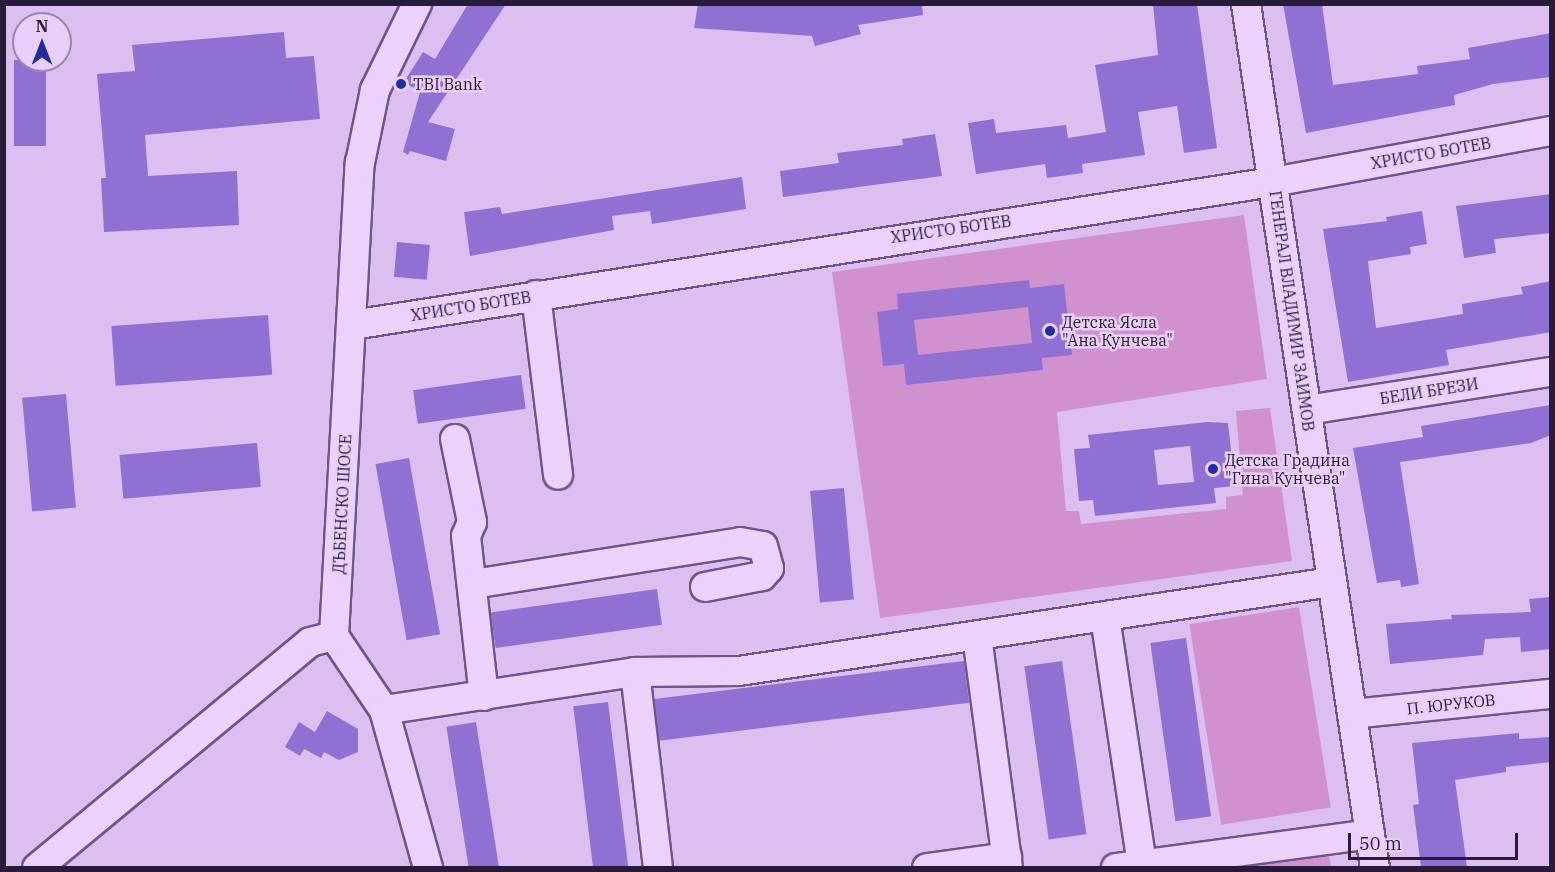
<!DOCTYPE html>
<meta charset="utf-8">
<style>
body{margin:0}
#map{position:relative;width:1555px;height:872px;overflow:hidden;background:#ddbef1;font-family:"IBM Plex Serif",serif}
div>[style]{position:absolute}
.green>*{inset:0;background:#d091ce;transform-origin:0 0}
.building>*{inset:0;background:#9070d2;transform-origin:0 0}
.roads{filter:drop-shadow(2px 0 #6d558a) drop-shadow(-2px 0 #6d558a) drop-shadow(0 2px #6d558a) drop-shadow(0 -2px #6d558a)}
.minor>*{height:28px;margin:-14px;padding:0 14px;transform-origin:14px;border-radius:14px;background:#ebd1fb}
.dots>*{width:16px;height:16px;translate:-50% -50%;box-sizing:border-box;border:3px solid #e8cef8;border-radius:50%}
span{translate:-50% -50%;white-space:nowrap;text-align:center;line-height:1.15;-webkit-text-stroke:5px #e8cef8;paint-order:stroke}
.poi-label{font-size:16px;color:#271b39}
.left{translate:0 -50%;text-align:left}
.street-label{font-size:16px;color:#271b39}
.frame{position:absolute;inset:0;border:6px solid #271b39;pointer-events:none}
.north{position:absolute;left:12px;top:12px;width:60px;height:60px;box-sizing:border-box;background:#e8cef8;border:2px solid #9b86ac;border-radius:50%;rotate:0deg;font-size:16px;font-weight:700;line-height:24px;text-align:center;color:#271b39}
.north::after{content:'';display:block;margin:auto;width:21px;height:27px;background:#212d9e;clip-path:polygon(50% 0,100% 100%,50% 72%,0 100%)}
.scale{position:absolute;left:1348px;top:833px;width:170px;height:27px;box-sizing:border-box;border:3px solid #271b39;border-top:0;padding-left:8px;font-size:18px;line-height:21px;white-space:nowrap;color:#271b39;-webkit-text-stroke:4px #e8cef8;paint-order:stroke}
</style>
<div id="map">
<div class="green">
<div style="clip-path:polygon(1244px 215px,1267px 379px,1057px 412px,1066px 511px,1079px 511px,1081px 524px,1226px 509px,1226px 497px,1243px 495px,1236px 411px,1270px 408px,1292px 561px,880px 618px,832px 272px)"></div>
<div style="left:1299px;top:607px;width:203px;height:111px;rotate:81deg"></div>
<div style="clip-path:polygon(1328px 849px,1331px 867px,1255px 867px,1254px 859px)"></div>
</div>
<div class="building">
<div style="clip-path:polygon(468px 4px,506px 4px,428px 122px,455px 129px,446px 161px,410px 151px,408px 155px,403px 152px,420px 92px,404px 82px,423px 52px,435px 59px)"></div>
<div style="clip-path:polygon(698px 4px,922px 4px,923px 15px,858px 25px,861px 34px,815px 46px,812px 36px,694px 28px)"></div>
<div style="clip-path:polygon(1153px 4px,1197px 4px,1217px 148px,1184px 153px,1177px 106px,1138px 112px,1145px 155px,1082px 164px,1083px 173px,1047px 178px,1045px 164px,976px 174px,968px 123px,994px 119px,996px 133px,1066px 125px,1068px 138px,1106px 132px,1095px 65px,1158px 55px)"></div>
<div style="clip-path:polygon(1283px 4px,1322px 4px,1333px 85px,1418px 74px,1417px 66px,1470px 59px,1468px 48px,1551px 33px,1551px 77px,1493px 84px,1454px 95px,1455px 105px,1306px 133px)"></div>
<div style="clip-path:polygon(284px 32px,286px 58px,314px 56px,320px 119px,145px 135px,148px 176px,237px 171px,239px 225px,104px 232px,101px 178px,106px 178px,97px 74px,135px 71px,132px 45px)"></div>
<div style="left:14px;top:60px;width:32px;height:86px"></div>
<div style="clip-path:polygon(935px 134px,942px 176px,783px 197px,780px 171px,839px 163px,837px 153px,903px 145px,902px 139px)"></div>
<div style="clip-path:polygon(742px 177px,746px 209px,652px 224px,650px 211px,612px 216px,614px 230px,470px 256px,464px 212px,500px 207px,502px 214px)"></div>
<div style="clip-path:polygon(1551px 194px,1551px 233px,1494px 239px,1496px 253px,1464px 258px,1456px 206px)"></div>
<div style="clip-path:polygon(1422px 211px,1427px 244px,1410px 247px,1411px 254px,1368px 261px,1376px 328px,1463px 314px,1462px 304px,1523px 294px,1521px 287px,1551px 281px,1551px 332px,1446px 350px,1449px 365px,1348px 382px,1323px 229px,1387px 221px,1386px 217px)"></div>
<div style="left:397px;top:242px;width:33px;height:35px;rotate:5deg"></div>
<div style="clip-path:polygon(evenodd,1029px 280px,1030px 288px,1064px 284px,1072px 355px,1042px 358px,1043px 370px,906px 385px,904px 364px,883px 366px,877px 312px,898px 309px,897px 294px,1029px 280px,1028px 307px,1032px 343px,918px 355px,914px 320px,1028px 307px)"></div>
<div style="left:268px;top:315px;width:60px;height:157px;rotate:86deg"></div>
<div style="left:521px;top:375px;width:34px;height:109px;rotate:82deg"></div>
<div style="left:66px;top:394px;width:114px;height:44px;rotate:85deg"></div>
<div style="clip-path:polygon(1551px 405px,1551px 435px,1531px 443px,1400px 462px,1419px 584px,1401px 587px,1400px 580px,1377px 583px,1353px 448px,1423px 437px,1421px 426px)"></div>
<div style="clip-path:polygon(evenodd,1207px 422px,1228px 423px,1235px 486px,1214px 488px,1216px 503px,1095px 516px,1093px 500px,1079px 501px,1074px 449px,1090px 448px,1088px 435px,1207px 422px,1190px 446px,1194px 482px,1158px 485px,1154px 450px,1190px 446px)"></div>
<div style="left:257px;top:443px;width:44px;height:138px;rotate:85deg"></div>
<div style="left:409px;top:458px;width:179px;height:34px;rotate:80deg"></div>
<div style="left:844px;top:488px;width:112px;height:34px;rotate:85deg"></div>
<div style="left:657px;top:589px;width:36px;height:168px;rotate:82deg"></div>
<div style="clip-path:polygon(1551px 597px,1551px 649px,1521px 652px,1520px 637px,1485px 639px,1483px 655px,1390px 664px,1386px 624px,1452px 619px,1451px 615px,1531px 612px,1529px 599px)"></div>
<div style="left:1186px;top:638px;width:180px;height:36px;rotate:82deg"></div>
<div style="left:964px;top:661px;width:42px;height:312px;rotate:83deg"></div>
<div style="left:1062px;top:661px;width:175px;height:38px;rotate:82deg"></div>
<div style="left:608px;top:702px;width:166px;height:35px;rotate:83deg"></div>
<div style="clip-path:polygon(327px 711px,358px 729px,358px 752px,339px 760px,324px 752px,321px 758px,304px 749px,300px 756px,285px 747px,299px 722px,315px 732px)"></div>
<div style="left:476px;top:722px;width:147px;height:30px;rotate:81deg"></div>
<div style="clip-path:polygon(1519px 733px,1519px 739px,1551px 737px,1551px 762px,1506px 767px,1506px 772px,1455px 780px,1467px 867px,1421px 867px,1413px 805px,1419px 804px,1412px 743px)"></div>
</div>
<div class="roads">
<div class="minor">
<div style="left:1246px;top:4px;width:874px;rotate:81.51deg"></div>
<div style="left:536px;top:295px;width:181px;rotate:83deg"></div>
<div style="left:352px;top:325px;width:932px;rotate:-8.83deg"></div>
<div style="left:1273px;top:182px;width:282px;rotate:-10.4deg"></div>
<div style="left:1307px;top:410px;width:246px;rotate:-8.9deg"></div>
<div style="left:455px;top:439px;width:85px;rotate:78.4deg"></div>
<div style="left:472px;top:522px;width:15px;rotate:113deg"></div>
<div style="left:466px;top:536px;width:161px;rotate:83.6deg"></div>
<div style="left:473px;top:584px;width:270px;rotate:-8.9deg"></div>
<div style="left:740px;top:542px;width:23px;rotate:10deg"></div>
<div style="left:763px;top:546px;width:23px;rotate:75deg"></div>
<div style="left:769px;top:568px;width:11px;rotate:131deg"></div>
<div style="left:762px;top:576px;width:58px;rotate:169.1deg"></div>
<div style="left:1105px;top:617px;width:250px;rotate:81.5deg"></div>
<div style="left:334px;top:636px;width:89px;rotate:56deg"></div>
<div style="left:384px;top:710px;width:164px;rotate:74.4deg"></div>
<div style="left:977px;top:636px;width:234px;rotate:82.4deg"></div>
<div style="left:635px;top:672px;width:197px;rotate:83.3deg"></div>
<div style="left:384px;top:710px;width:254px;rotate:-8.6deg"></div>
<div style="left:635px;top:672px;width:104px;rotate:-0.6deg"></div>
<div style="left:739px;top:671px;width:600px;rotate:-8.54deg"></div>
<div style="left:1352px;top:714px;width:199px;rotate:-5.8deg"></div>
<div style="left:37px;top:868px;width:354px;rotate:-39.6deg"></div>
<div style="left:310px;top:642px;width:25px;rotate:-14deg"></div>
<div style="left:334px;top:636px;width:474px;rotate:-86.9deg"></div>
<div style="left:360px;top:163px;width:75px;rotate:-78.4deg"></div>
<div style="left:375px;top:90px;width:96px;rotate:-64deg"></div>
<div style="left:927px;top:868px;width:81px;rotate:-7.8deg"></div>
<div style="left:1116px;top:868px;width:256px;rotate:-7.6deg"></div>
</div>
</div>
<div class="dots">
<div style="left:401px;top:84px;background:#212d9e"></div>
<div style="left:1050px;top:331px;background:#212d9e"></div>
<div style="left:1213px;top:469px;background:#212d9e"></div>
</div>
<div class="poi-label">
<span class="left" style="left:413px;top:84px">TBI Bank</span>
<span class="left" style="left:1062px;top:331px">Детска Ясла<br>"Ана Кунчева"</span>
<span class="left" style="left:1225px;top:469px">Детска Градина<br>"Гина Кунчева"</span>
</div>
<div class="street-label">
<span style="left:1431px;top:153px;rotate:-10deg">ХРИСТО БОТЕВ</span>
<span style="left:951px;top:229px;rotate:-8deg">ХРИСТО БОТЕВ</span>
<span style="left:471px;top:306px;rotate:-9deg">ХРИСТО БОТЕВ</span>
<span style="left:1292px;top:311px;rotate:82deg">ГЕНЕРАЛ ВЛАДИМИР ЗАИМОВ</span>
<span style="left:1429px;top:391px;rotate:-9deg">БЕЛИ БРЕЗИ</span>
<span style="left:342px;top:504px;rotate:-87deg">ДЪБЕНСКО ШОСЕ</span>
<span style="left:1451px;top:704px;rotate:-6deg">П. ЮРУКОВ</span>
</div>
<div class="frame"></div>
<div class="north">N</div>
<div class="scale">50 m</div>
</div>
